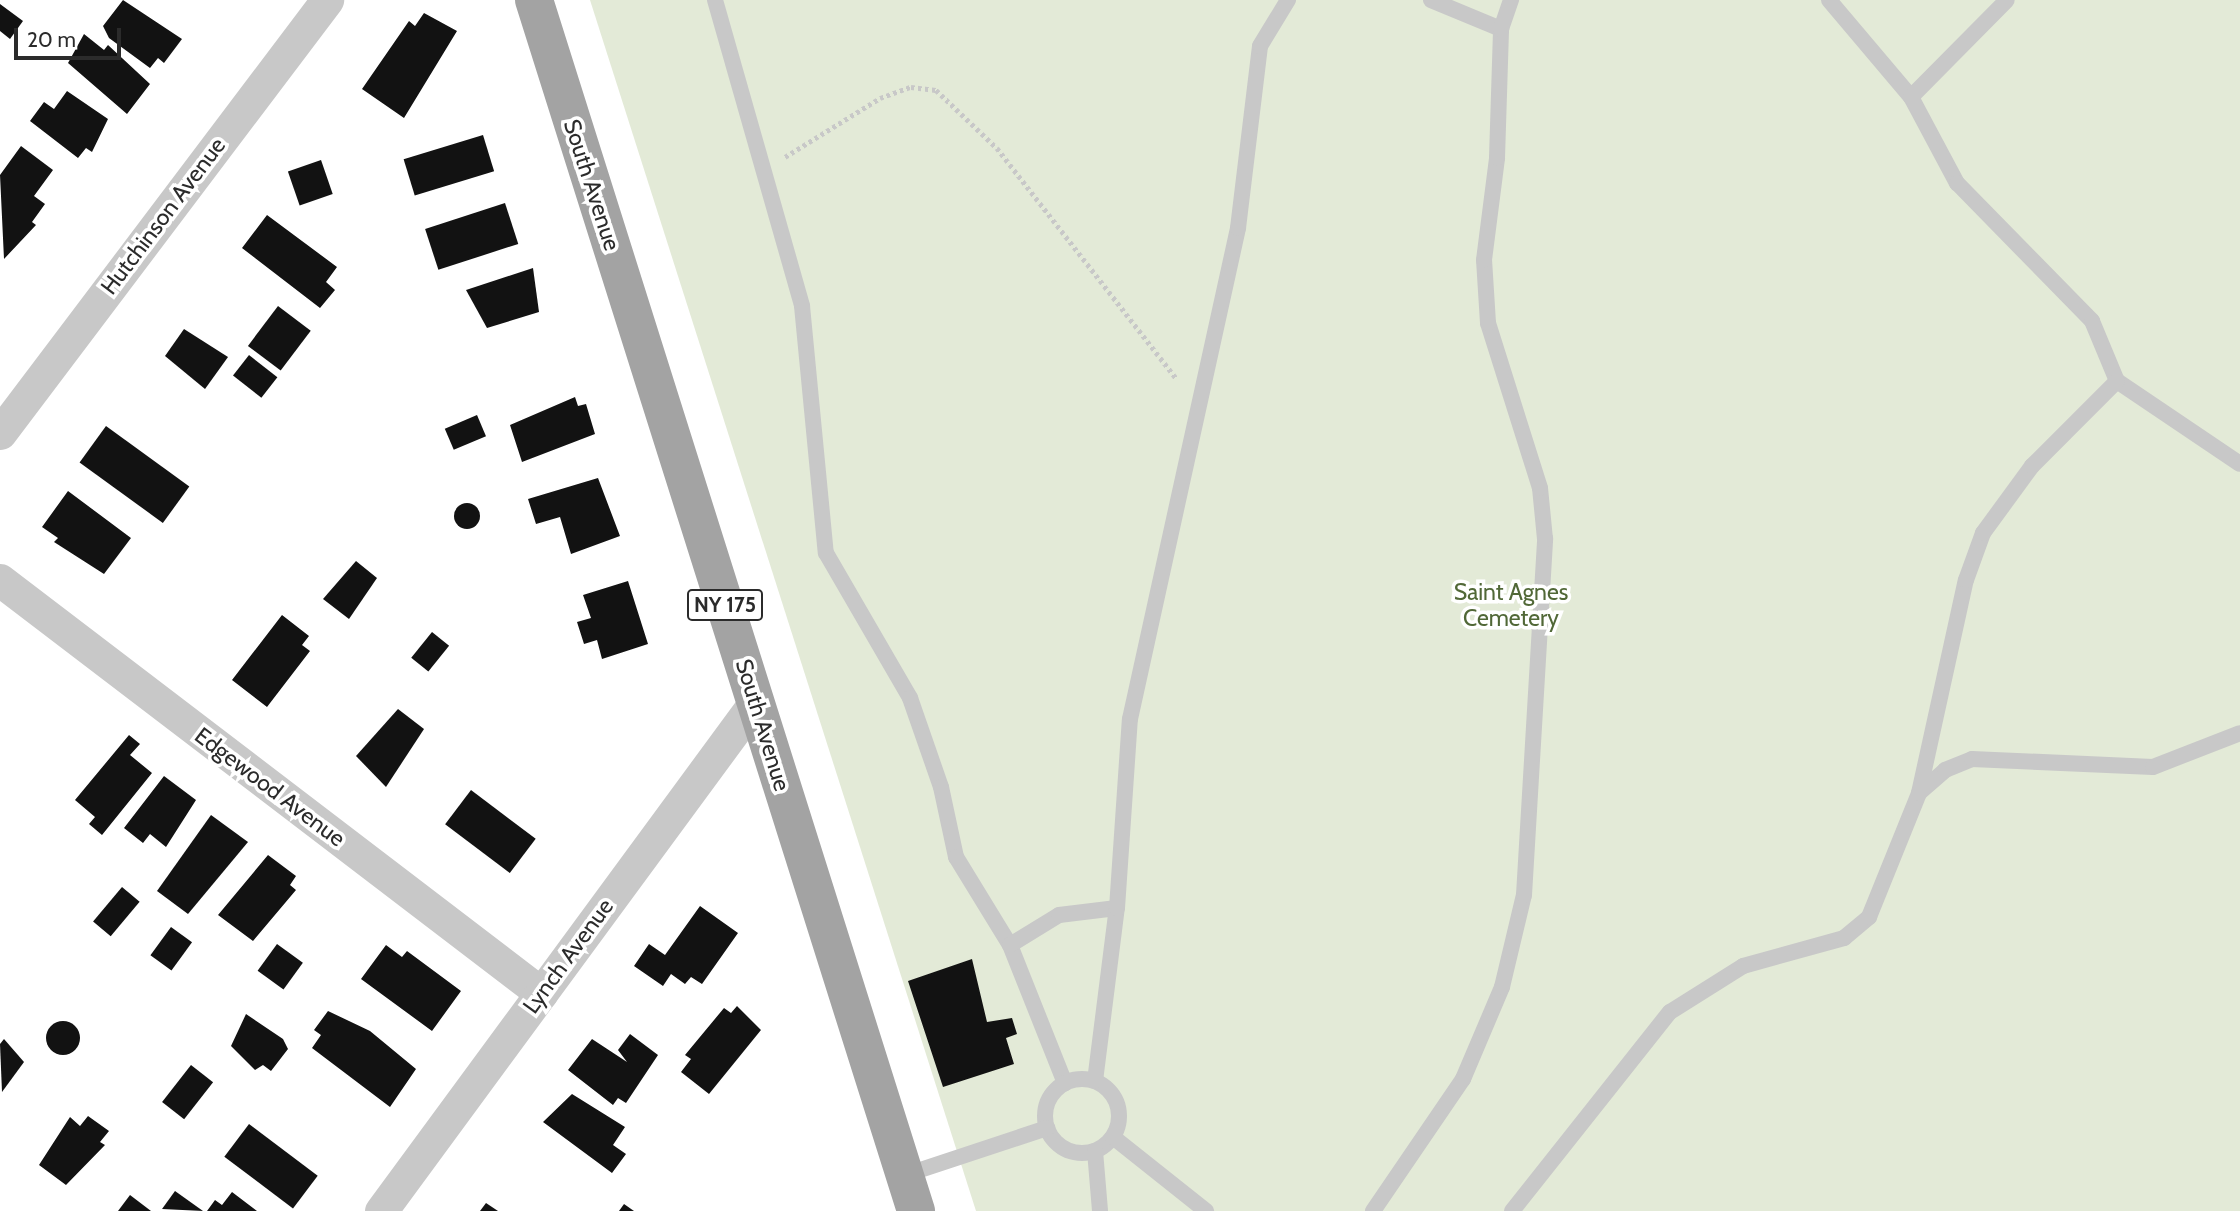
<!DOCTYPE html>
<style>
body{margin:0}
#map{position:relative;width:2240px;height:1211px;overflow:hidden;background:#fff;font-family:Cabin,sans-serif}
div>[style]{position:absolute}
.green>*{inset:0;background:#e3ead7}
.building>*{inset:0;background:#121212;transform-origin:0 0}
.round{border-radius:50%}
.path>*{height:4.5px;margin-top:-2.25px;transform-origin:0;background:repeating-linear-gradient(90deg,#c8c8c8 0 3.5px,transparent 0 7px)}
.service>*{height:16px;margin:-8px;padding:0 8px;transform-origin:8px;border-radius:8px;background:#c8c8c8}
.service>.ring{margin:-8px;padding:0;box-sizing:content-box;background:none;border:16px solid #c8c8c8;border-radius:50%}
.minor>*{height:33px;margin:-16.5px;padding:0 16.5px;transform-origin:16.5px;border-radius:16.5px;background:#c8c8c8}
.primary>*{height:38px;margin:-19px;padding:0 19px;transform-origin:19px;border-radius:19px;background:#a3a3a3}
span{translate:-50% -50%;white-space:nowrap;text-align:center;line-height:1.15;-webkit-text-stroke:7px #fff;paint-order:stroke}
.shield-label span{padding:2px 5px;background:#fff;border:2px solid;border-radius:5px;-webkit-text-stroke-width:0}
.shield-label{font-size:21px;color:#2b2b2b;font-weight:700}
.street-label{font-size:23px;color:#2b2b2b}
.park-label{font-size:23px;color:#516837}
.scale{position:absolute;left:14px;top:28px;width:107px;height:32px;box-sizing:border-box;border:4px solid #2b2b2b;border-top:0;padding-left:9px;font-size:21px;line-height:24px;white-space:nowrap;color:#2b2b2b;-webkit-text-stroke:5px #fff;paint-order:stroke}
</style>
<div id="map">
<div class="green">
<div style="clip-path:polygon(590px 0,2240px 0,2240px 1211px,976px 1211px)"></div>
</div>
<div class="building">
<div style="clip-path:polygon(123px 0,182px 39px,164px 63px,158px 58px,150px 68px,109px 38px,103px 26px)"></div>
<div style="clip-path:polygon(0 4px,23px 21px,10px 39px,0 31px)"></div>
<div style="clip-path:polygon(424px 13px,457px 31px,404px 118px,362px 89px,409px 21px,415px 26px)"></div>
<div style="clip-path:polygon(84px 34px,104px 50px,108px 45px,150px 84px,127px 114px,68px 63px)"></div>
<div style="clip-path:polygon(67px 91px,108px 119px,92px 152px,86px 148px,78px 158px,30px 121px,44px 102px,54px 109px)"></div>
<div style="left:483px;top:135px;width:38px;height:83px;rotate:73deg"></div>
<div style="clip-path:polygon(21px 146px,53px 170px,34px 196px,45px 204px,32px 222px,36px 225px,4px 259px,0 175px)"></div>
<div style="left:321px;top:160px;width:36px;height:35px;rotate:71deg"></div>
<div style="left:505px;top:203px;width:43px;height:84px;rotate:72deg"></div>
<div style="clip-path:polygon(267px 215px,337px 267px,326px 282px,335px 290px,320px 308px,242px 248px)"></div>
<div style="clip-path:polygon(533px 268px,539px 312px,487px 328px,466px 290px)"></div>
<div style="left:278px;top:306px;width:41px;height:50px;rotate:37deg"></div>
<div style="clip-path:polygon(184px 329px,228px 357px,205px 389px,165px 356px)"></div>
<div style="left:249px;top:355px;width:36px;height:26px;rotate:38deg"></div>
<div style="clip-path:polygon(575px 397px,578px 406px,586px 404px,595px 434px,522px 462px,510px 425px)"></div>
<div style="left:477px;top:415px;width:23px;height:35px;rotate:67deg"></div>
<div style="left:106px;top:426px;width:103px;height:45px;rotate:36deg"></div>
<div style="clip-path:polygon(598px 478px,620px 536px,571px 554px,560px 517px,536px 524px,528px 499px)"></div>
<div style="clip-path:polygon(68px 491px,131px 538px,104px 574px,54px 542px,58px 538px,42px 527px)"></div>
<div class="round" style="left:454px;top:503px;width:26px;height:26px"></div>
<div style="clip-path:polygon(356px 561px,377px 578px,349px 619px,323px 599px)"></div>
<div style="clip-path:polygon(628px 581px,648px 644px,602px 659px,597px 640px,584px 644px,577px 622px,591px 618px,583px 595px)"></div>
<div style="clip-path:polygon(282px 615px,309px 636px,302px 645px,310px 651px,267px 707px,232px 680px)"></div>
<div style="left:432px;top:632px;width:22px;height:33px;rotate:39deg"></div>
<div style="clip-path:polygon(398px 709px,424px 729px,386px 787px,356px 756px)"></div>
<div style="clip-path:polygon(129px 735px,140px 744px,130px 755px,152px 773px,102px 835px,89px 824px,95px 817px,75px 800px)"></div>
<div style="clip-path:polygon(164px 776px,196px 800px,166px 847px,150px 834px,143px 843px,124px 828px)"></div>
<div style="left:471px;top:790px;width:81px;height:43px;rotate:37deg"></div>
<div style="clip-path:polygon(211px 815px,248px 842px,188px 914px,157px 891px)"></div>
<div style="clip-path:polygon(268px 855px,296px 876px,290px 885px,296px 890px,253px 941px,218px 915px)"></div>
<div style="left:122px;top:887px;width:23px;height:45px;rotate:40deg"></div>
<div style="clip-path:polygon(700px 906px,738px 933px,702px 984px,691px 977px,685px 984px,671px 974px,663px 986px,634px 966px,649px 944px,665px 955px)"></div>
<div style="left:171px;top:927px;width:26px;height:35px;rotate:36deg"></div>
<div style="left:277px;top:944px;width:32px;height:33px;rotate:36deg"></div>
<div style="clip-path:polygon(386px 945px,402px 957px,407px 951px,461px 991px,432px 1031px,361px 979px)"></div>
<div style="clip-path:polygon(972px 959px,987px 1022px,1012px 1018px,1017px 1034px,1006px 1038px,1014px 1064px,943px 1087px,908px 981px)"></div>
<div style="clip-path:polygon(737px 1006px,761px 1030px,709px 1094px,681px 1072px,691px 1059px,685px 1055px,724px 1008px,731px 1013px)"></div>
<div style="clip-path:polygon(328px 1011px,370px 1031px,416px 1069px,390px 1107px,312px 1048px,321px 1035px,314px 1030px)"></div>
<div style="clip-path:polygon(246px 1014px,283px 1039px,288px 1049px,271px 1071px,263px 1065px,255px 1070px,231px 1046px)"></div>
<div class="round" style="left:46px;top:1021px;width:34px;height:34px"></div>
<div style="clip-path:polygon(630px 1034px,658px 1055px,626px 1103px,618px 1098px,613px 1105px,568px 1070px,592px 1039px,627px 1062px,618px 1050px)"></div>
<div style="clip-path:polygon(4px 1039px,24px 1062px,2px 1092px,0 1044px)"></div>
<div style="left:191px;top:1065px;width:28px;height:47px;rotate:38deg"></div>
<div style="clip-path:polygon(572px 1094px,625px 1127px,613px 1145px,626px 1154px,612px 1173px,543px 1122px)"></div>
<div style="clip-path:polygon(88px 1116px,109px 1131px,100px 1142px,105px 1145px,66px 1185px,39px 1165px,70px 1117px,80px 1126px)"></div>
<div style="left:249px;top:1124px;width:86px;height:41px;rotate:37deg"></div>
<div style="clip-path:polygon(175px 1191px,203px 1211px,162px 1209px)"></div>
<div style="clip-path:polygon(232px 1192px,257px 1211px,207px 1211px,215px 1200px,222px 1205px)"></div>
<div style="clip-path:polygon(130px 1195px,151px 1211px,118px 1211px)"></div>
<div style="clip-path:polygon(486px 1203px,498px 1211px,480px 1211px)"></div>
<div style="clip-path:polygon(624px 1204px,634px 1211px,619px 1211px)"></div>
</div>
<div class="path">
<div style="left:785px;top:157px;width:112px;rotate:-31.8deg"></div>
<div style="left:880px;top:98px;width:33px;rotate:-20deg"></div>
<div style="left:911px;top:87px;width:25px;rotate:7deg"></div>
<div style="left:936px;top:90px;width:84px;rotate:43.6deg"></div>
<div style="left:997px;top:148px;width:293px;rotate:52.1deg"></div>
</div>
<div class="service">
<div style="left:715px;top:0;width:318px;rotate:74.1deg"></div>
<div style="left:802px;top:306px;width:248px;rotate:84.5deg"></div>
<div style="left:826px;top:553px;width:168px;rotate:59.9deg"></div>
<div style="left:910px;top:698px;width:94px;rotate:70.8deg"></div>
<div style="left:941px;top:787px;width:72px;rotate:77.9deg"></div>
<div style="left:956px;top:857px;width:103px;rotate:58.5deg"></div>
<div style="left:1010px;top:945px;width:149px;rotate:68.3deg"></div>
<div style="left:1431px;top:0;width:76px;rotate:22.5deg"></div>
<div style="left:1829px;top:0;width:127px;rotate:49.8deg"></div>
<div style="left:1911px;top:97px;width:98px;rotate:61.9deg"></div>
<div style="left:1957px;top:183px;width:193px;rotate:45.6deg"></div>
<div style="left:2092px;top:321px;width:65px;rotate:67.4deg"></div>
<div style="left:2117px;top:381px;width:148px;rotate:34deg"></div>
<div style="left:1911px;top:97px;width:136px;rotate:-45.3deg"></div>
<div style="left:1919px;top:793px;width:218px;rotate:-77.6deg"></div>
<div style="left:1966px;top:580px;width:50px;rotate:-70.1deg"></div>
<div style="left:1983px;top:533px;width:83px;rotate:-53.8deg"></div>
<div style="left:2032px;top:466px;width:120px;rotate:-45deg"></div>
<div style="left:1010px;top:945px;width:57px;rotate:-31.5deg"></div>
<div style="left:1059px;top:915px;width:58px;rotate:-6.9deg"></div>
<div class="ring" style="left:1045px;top:1079px;width:58px;height:58px"></div>
<div style="left:1095px;top:1081px;width:174px;rotate:-82.8deg"></div>
<div style="left:1117px;top:908px;width:189px;rotate:-86.1deg"></div>
<div style="left:1130px;top:719px;width:503px;rotate:-77.59deg"></div>
<div style="left:1238px;top:228px;width:183px;rotate:-83.1deg"></div>
<div style="left:1260px;top:46px;width:54px;rotate:-58.7deg"></div>
<div style="left:1113px;top:1137px;width:119px;rotate:38.5deg"></div>
<div style="left:1095px;top:1151px;width:60px;rotate:85.2deg"></div>
<div style="left:905px;top:1175px;width:150px;rotate:-18.3deg"></div>
<div style="left:1373px;top:1211px;width:160px;rotate:-55.7deg"></div>
<div style="left:1463px;top:1079px;width:100px;rotate:-67deg"></div>
<div style="left:1502px;top:987px;width:95px;rotate:-76.6deg"></div>
<div style="left:1524px;top:895px;width:357px;rotate:-86.6deg"></div>
<div style="left:1545px;top:539px;width:51px;rotate:-95.6deg"></div>
<div style="left:1540px;top:488px;width:173px;rotate:-107.5deg"></div>
<div style="left:1488px;top:323px;width:63px;rotate:-93.6deg"></div>
<div style="left:1484px;top:260px;width:103px;rotate:-82.7deg"></div>
<div style="left:1497px;top:158px;width:129px;rotate:-88.2deg"></div>
<div style="left:1501px;top:29px;width:31px;rotate:-71deg"></div>
<div style="left:1512px;top:1211px;width:254px;rotate:-51.6deg"></div>
<div style="left:1670px;top:1012px;width:86px;rotate:-32.2deg"></div>
<div style="left:1743px;top:966px;width:105px;rotate:-15.5deg"></div>
<div style="left:1844px;top:938px;width:33px;rotate:-40deg"></div>
<div style="left:1869px;top:917px;width:134px;rotate:-68deg"></div>
<div style="left:1919px;top:793px;width:35px;rotate:-41deg"></div>
<div style="left:1945px;top:770px;width:29px;rotate:-22deg"></div>
<div style="left:1972px;top:759px;width:181px;rotate:2.5deg"></div>
<div style="left:2153px;top:767px;width:93px;rotate:-21.3deg"></div>
</div>
<div class="minor">
<div style="left:0;top:433px;width:543px;rotate:-52.94deg"></div>
<div style="left:0;top:580px;width:681px;rotate:37.36deg"></div>
<div style="left:381px;top:1211px;width:633px;rotate:-53.67deg"></div>
</div>
<div class="primary">
<div style="left:534px;top:0;width:1270px;rotate:72.49deg"></div>
</div>
<div class="shield-label">
<span style="left:725px;top:605px">NY 175</span>
</div>
<div class="street-label">
<span style="left:592px;top:185px;rotate:72deg">South Avenue</span>
<span style="left:163px;top:216px;rotate:-53deg">Hutchinson Avenue</span>
<span style="left:763px;top:725px;rotate:73deg">South Avenue</span>
<span style="left:270px;top:787px;rotate:37deg">Edgewood Avenue</span>
<span style="left:568px;top:956px;rotate:-54deg">Lynch Avenue</span>
</div>
<div class="park-label">
<span style="left:1511px;top:605px">Saint Agnes<br>Cemetery</span>
</div>
<div class="scale">20 m</div>
</div>
